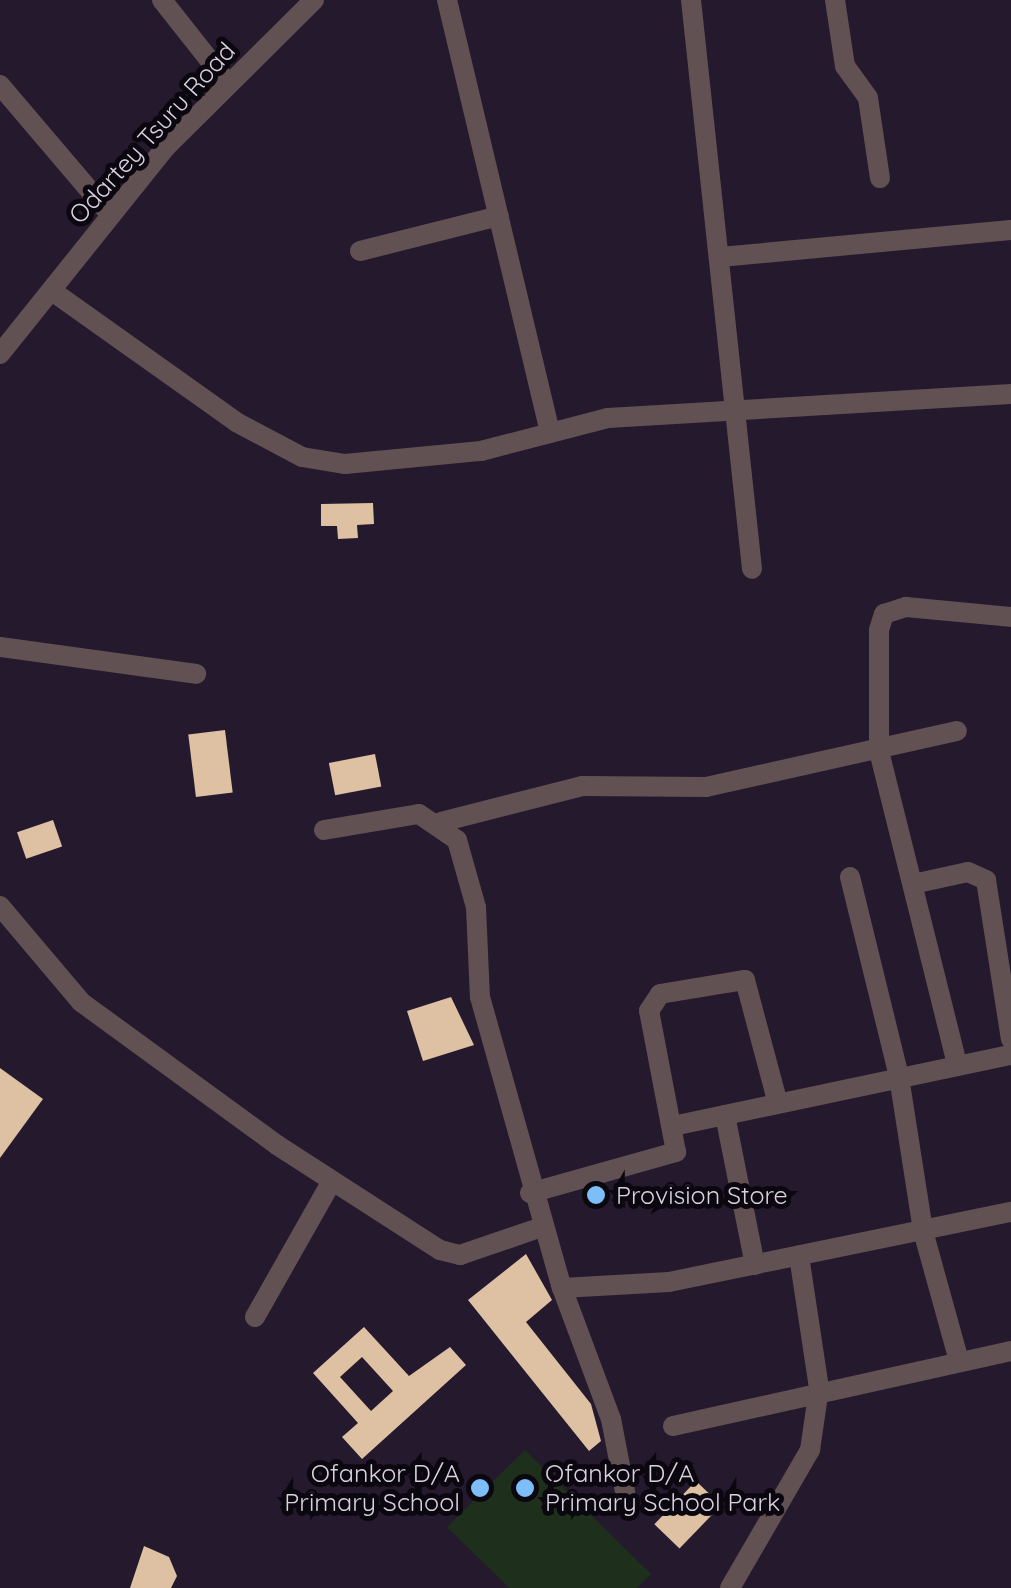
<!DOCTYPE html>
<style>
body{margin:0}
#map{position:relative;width:1011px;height:1588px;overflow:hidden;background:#25192e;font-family:Quicksand,sans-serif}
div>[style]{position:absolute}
.green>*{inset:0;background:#1e301b}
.building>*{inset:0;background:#dec0a3;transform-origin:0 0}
.minor>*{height:20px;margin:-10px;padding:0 10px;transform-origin:10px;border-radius:10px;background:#625152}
.dots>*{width:28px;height:28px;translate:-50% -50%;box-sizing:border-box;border:5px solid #0b070f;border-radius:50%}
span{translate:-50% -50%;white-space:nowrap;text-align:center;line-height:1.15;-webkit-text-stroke:10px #0b070f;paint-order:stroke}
.street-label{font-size:25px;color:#d8d1df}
.poi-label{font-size:25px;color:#d8d1df}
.left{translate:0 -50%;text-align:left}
.right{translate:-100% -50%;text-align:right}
</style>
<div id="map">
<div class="green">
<div style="clip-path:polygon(525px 1450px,651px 1574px,637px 1588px,509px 1588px,447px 1527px)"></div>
</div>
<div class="building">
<div style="clip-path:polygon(373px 503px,374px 524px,357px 525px,358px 538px,338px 539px,337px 526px,321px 526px,321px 504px)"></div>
<div style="left:225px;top:730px;width:63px;height:37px;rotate:83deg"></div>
<div style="left:375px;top:754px;width:33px;height:47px;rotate:79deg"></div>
<div style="left:53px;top:820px;width:28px;height:38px;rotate:71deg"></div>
<div style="clip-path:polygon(451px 997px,474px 1045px,423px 1061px,407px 1011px)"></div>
<div style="clip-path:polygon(0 1068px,43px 1099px,0 1158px)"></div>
<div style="clip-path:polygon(526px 1254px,552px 1300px,526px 1322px,591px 1404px,601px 1441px,589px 1451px,468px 1300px)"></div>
<div style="clip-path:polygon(evenodd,364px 1327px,409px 1376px,450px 1347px,466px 1365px,362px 1459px,342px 1437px,358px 1423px,313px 1373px,364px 1327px,362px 1357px,393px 1391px,371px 1411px,340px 1377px,362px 1357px)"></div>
<div style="left:696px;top:1481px;width:35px;height:60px;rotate:44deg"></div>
<div style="clip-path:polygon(144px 1546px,169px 1557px,177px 1576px,171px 1588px,130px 1588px)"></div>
</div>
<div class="minor">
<div style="left:162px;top:0;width:103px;rotate:51.7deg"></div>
<div style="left:447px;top:0;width:444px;rotate:76.6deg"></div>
<div style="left:691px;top:0;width:572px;rotate:83.88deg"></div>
<div style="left:835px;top:0;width:67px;rotate:81.4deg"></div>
<div style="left:845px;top:66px;width:39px;rotate:54deg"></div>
<div style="left:868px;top:98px;width:81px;rotate:81.5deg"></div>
<div style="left:0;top:85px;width:167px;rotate:49.6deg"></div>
<div style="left:360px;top:251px;width:143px;rotate:-14.1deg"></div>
<div style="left:720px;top:257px;width:292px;rotate:-5.3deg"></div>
<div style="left:52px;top:291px;width:226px;rotate:35.4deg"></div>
<div style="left:236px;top:422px;width:75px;rotate:27.9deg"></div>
<div style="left:302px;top:457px;width:44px;rotate:9.2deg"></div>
<div style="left:345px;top:464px;width:137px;rotate:-5.5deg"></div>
<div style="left:481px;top:451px;width:131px;rotate:-14.6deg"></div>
<div style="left:608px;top:418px;width:404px;rotate:-3.4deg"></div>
<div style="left:0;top:354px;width:264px;rotate:-51.3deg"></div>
<div style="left:165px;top:148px;width:210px;rotate:-44.8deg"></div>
<div style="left:0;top:647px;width:198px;rotate:7.8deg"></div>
<div style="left:441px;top:822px;width:146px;rotate:-14.3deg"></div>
<div style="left:582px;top:786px;width:124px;rotate:0.5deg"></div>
<div style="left:706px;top:787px;width:257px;rotate:-12.6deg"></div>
<div style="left:324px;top:830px;width:96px;rotate:-9.6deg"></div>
<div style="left:419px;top:814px;width:46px;rotate:34.4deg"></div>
<div style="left:457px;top:840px;width:70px;rotate:74.2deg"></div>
<div style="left:476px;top:907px;width:90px;rotate:87.5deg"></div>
<div style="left:480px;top:997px;width:302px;rotate:74.3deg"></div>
<div style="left:562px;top:1288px;width:107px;rotate:-3.2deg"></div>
<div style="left:669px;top:1282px;width:349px;rotate:-11.6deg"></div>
<div style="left:850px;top:877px;width:206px;rotate:76.2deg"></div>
<div style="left:899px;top:1077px;width:156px;rotate:81.1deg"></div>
<div style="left:923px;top:1231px;width:135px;rotate:74.5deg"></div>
<div style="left:913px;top:884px;width:56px;rotate:-12.3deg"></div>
<div style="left:968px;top:872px;width:20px;rotate:24deg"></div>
<div style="left:986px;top:880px;width:161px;rotate:81.1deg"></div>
<div style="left:0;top:906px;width:126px;rotate:49.8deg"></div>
<div style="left:81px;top:1002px;width:243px;rotate:36.1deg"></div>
<div style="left:277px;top:1145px;width:194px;rotate:32.8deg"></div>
<div style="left:440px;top:1250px;width:21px;rotate:14deg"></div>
<div style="left:460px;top:1255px;width:83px;rotate:-18.9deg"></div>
<div style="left:957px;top:1064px;width:324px;rotate:-104deg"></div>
<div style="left:879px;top:750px;width:120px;rotate:-90deg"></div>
<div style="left:879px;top:630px;width:17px;rotate:-73deg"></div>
<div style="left:884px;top:614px;width:23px;rotate:-18deg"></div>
<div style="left:906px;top:607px;width:105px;rotate:5.4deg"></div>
<div style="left:725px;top:1115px;width:153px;rotate:78.7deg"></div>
<div style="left:673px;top:1126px;width:345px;rotate:-11.9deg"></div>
<div style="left:530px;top:1193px;width:152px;rotate:-15.7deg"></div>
<div style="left:676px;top:1152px;width:144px;rotate:-100.8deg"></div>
<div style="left:649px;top:1011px;width:20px;rotate:-57deg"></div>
<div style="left:660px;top:994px;width:86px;rotate:-9.4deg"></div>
<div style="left:745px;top:980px;width:128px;rotate:75.1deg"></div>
<div style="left:562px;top:1288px;width:140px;rotate:69.5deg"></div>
<div style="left:611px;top:1419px;width:85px;rotate:79.1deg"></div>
<div style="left:255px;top:1317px;width:156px;rotate:-60.5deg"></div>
<div style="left:673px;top:1426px;width:346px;rotate:-12.5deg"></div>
<div style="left:730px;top:1588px;width:160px;rotate:-59.9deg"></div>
<div style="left:810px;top:1450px;width:63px;rotate:-81.7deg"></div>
<div style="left:819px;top:1388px;width:134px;rotate:-98.6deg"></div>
</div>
<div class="dots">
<div style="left:596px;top:1195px;background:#7dbef9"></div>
<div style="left:480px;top:1488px;background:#7dbef9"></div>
<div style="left:525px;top:1488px;background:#7dbef9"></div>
</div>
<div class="street-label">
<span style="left:152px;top:133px;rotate:-48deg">Odartey Tsuru Road</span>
</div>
<div class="poi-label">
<span class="left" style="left:616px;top:1195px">Provision Store</span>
<span class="right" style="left:460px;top:1488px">Ofankor D/A<br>Primary School</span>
<span class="left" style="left:545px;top:1488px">Ofankor D/A<br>Primary School Park</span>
</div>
</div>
